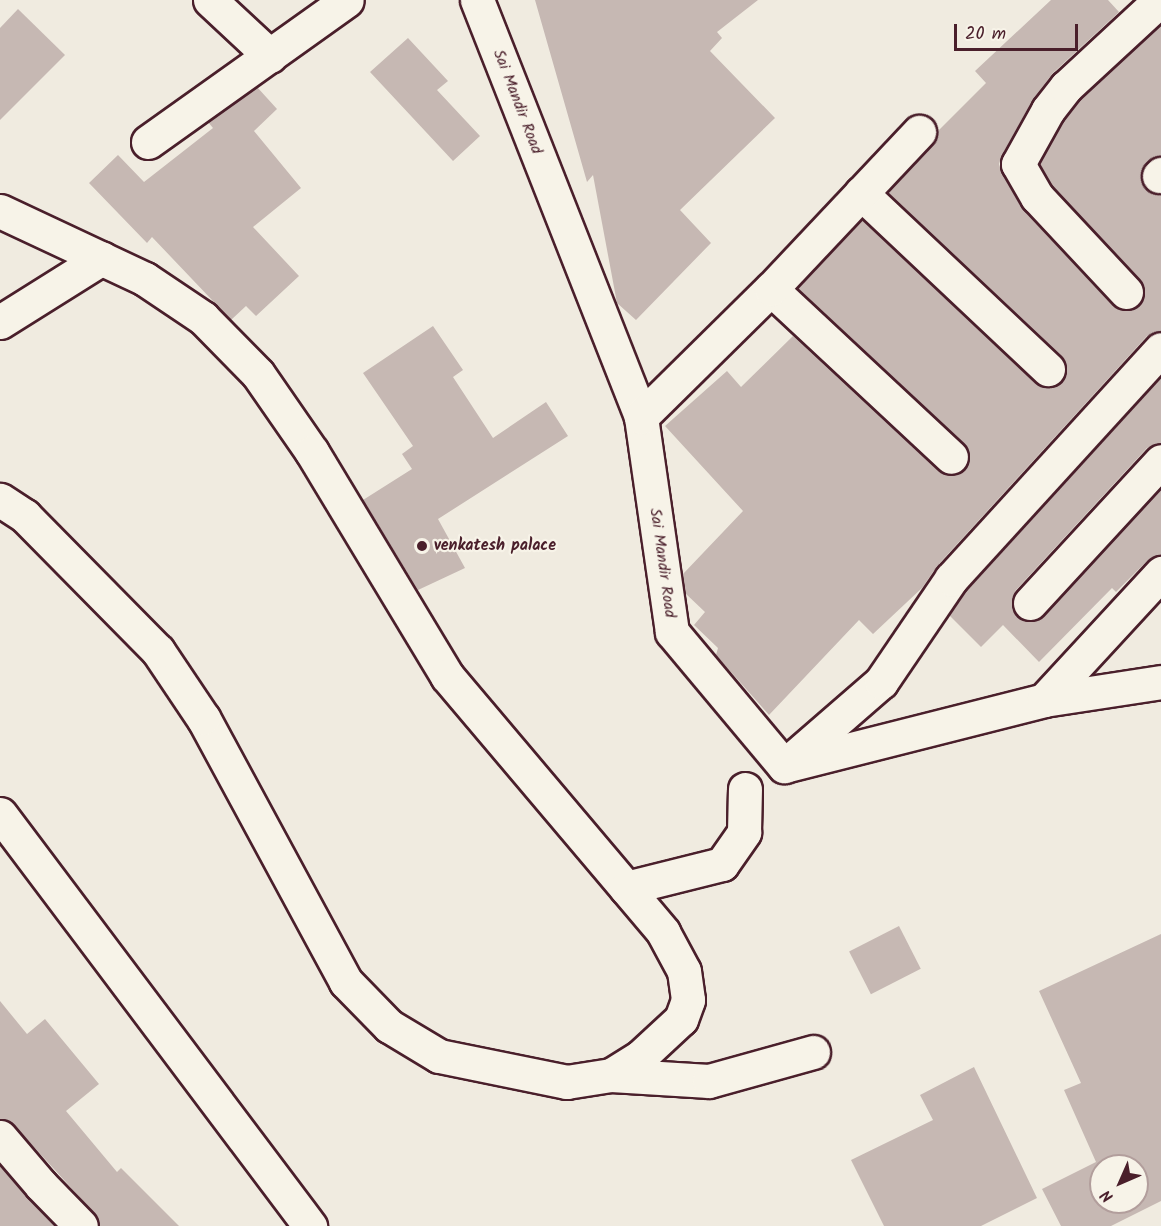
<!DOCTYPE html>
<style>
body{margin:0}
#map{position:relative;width:1161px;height:1226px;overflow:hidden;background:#f0ebe0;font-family:Kalam,sans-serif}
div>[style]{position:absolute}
.building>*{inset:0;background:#c6b8b3;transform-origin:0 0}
.roads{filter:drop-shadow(2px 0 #4a1f2b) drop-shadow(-2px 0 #4a1f2b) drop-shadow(0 2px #4a1f2b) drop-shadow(0 -2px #4a1f2b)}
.minor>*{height:33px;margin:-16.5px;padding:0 16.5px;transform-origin:16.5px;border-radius:16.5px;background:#f7f3e8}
.dots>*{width:16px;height:16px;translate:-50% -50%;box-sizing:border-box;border:3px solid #f7f3e8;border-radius:50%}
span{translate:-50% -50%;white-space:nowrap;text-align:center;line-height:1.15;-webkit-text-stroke:4.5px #f7f3e8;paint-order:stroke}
.street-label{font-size:16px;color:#4a1f2b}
.poi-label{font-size:16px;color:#4a1f2b;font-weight:700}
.left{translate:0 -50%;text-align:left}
.north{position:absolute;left:1089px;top:1154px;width:60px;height:60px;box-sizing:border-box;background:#f7f3e8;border:2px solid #b29e9c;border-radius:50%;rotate:225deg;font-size:16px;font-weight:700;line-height:24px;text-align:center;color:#4a1f2b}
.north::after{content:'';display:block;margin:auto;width:21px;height:27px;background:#4a1f2b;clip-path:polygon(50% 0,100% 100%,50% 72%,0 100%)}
.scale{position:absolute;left:954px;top:24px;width:124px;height:27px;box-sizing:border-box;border:3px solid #4a1f2b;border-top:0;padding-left:8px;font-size:18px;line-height:21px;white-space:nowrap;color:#4a1f2b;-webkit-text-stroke:4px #f7f3e8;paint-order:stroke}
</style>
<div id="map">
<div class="building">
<div style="clip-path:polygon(535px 0,758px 0,717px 32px,722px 38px,710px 51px,775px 118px,680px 210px,711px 243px,636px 320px,617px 303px,593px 175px,587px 182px)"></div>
<div style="clip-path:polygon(1051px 0,1108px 0,1119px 12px,1053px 73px,1033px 99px,1002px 155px,999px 164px,1002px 173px,1023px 210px,1112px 305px,1121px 310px,1130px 310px,1138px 306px,1144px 297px,1144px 288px,1140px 280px,1052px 186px,1040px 164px,1064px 120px,1080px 100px,1161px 25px,1161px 156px,1148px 161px,1141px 172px,1141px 181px,1145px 189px,1154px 194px,1161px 194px,1161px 331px,1147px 336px,937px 566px,922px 588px,873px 634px,859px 620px,769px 715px,716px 655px,718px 648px,694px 625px,705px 612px,685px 593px,683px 574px,743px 511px,665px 426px,727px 371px,741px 387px,793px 336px,938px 471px,947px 475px,956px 475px,964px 470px,969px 461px,969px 451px,964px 443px,798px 288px,862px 220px,1035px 383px,1043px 387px,1053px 387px,1062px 381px,1066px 373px,1066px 364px,1061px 355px,888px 192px,933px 145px,937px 132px,986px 83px,975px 71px)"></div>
<div style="clip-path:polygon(18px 9px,65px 55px,0 120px,0 28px)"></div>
<div style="clip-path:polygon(408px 38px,448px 81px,437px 90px,480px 136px,453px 161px,370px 72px)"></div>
<div style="clip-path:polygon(257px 87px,277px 109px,254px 131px,301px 188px,253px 227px,299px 276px,256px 316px,246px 306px,231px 320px,152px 237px,147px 243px,89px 183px,118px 155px,144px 182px,213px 128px,208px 122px)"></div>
<div style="clip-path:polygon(433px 326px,463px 370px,453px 377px,493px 438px,546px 402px,568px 436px,438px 519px,465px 568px,418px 590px,363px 500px,412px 469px,402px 454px,413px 446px,363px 373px)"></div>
<div style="clip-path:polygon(1161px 377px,1161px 443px,1147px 448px,1016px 590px,1012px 599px,1012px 609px,1017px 616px,1025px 621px,1035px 621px,1043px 616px,1161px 489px,1161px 555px,1148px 560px,1116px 592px,1112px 588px,1039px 662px,1003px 625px,981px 647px,949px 615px,966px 591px)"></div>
<div style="left:899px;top:926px;width:48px;height:56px;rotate:63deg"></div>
<div style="clip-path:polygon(evenodd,1161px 934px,1161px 1201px,1111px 1226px,1061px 1226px,1042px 1189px,1096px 1162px,1064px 1090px,1081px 1083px,1039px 991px,1161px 934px,1101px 1166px,1137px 1166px,1137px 1202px,1101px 1202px,1101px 1166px)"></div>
<div style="clip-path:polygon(0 1001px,27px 1034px,45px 1019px,99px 1084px,66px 1111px,117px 1172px,121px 1168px,179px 1226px,99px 1226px,94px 1213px,14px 1125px,0 1119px)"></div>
<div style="clip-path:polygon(974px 1067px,1037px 1198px,981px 1226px,884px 1226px,851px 1160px,933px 1120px,920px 1095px)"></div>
<div style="clip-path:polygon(0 1166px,27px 1197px,55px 1226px,0 1226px)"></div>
</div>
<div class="roads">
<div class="minor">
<div style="left:210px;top:0;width:82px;rotate:43deg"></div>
<div style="left:477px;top:0;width:448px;rotate:68.5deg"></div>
<div style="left:641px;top:417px;width:217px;rotate:81.8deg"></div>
<div style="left:672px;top:632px;width:175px;rotate:50.1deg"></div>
<div style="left:784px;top:766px;width:268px;rotate:-14.2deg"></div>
<div style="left:1044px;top:700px;width:118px;rotate:-8.7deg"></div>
<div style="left:148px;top:142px;width:244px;rotate:-35.5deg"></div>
<div style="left:1159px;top:176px;width:3px;rotate:-45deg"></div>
<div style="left:861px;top:193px;width:257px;rotate:43.3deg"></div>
<div style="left:0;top:211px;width:160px;rotate:25.1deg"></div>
<div style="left:145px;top:279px;width:70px;rotate:33.9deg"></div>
<div style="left:203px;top:318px;width:78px;rotate:45.5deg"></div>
<div style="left:258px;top:374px;width:95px;rotate:55.3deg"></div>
<div style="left:312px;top:452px;width:262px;rotate:58.9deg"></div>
<div style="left:447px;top:676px;width:335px;rotate:49.8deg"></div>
<div style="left:663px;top:932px;width:44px;rotate:61.7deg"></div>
<div style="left:684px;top:971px;width:29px;rotate:82deg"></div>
<div style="left:688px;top:1000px;width:20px;rotate:110deg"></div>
<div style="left:681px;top:1019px;width:56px;rotate:137.2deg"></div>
<div style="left:640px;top:1057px;width:34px;rotate:148deg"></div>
<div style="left:611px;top:1075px;width:45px;rotate:171deg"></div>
<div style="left:567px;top:1082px;width:131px;rotate:-168.5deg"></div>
<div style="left:439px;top:1056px;width:58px;rotate:-149deg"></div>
<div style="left:389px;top:1026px;width:62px;rotate:-134.3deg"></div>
<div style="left:346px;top:982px;width:300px;rotate:-118.4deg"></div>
<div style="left:203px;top:718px;width:81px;rotate:-123.9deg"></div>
<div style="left:158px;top:651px;width:190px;rotate:-134.6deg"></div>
<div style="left:25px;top:516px;width:30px;rotate:-147deg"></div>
<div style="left:771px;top:289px;width:246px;rotate:43deg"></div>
<div style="left:1126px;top:292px;width:130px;rotate:-133.1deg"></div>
<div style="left:1037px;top:197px;width:38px;rotate:-120deg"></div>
<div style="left:1018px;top:164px;width:62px;rotate:-60.9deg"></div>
<div style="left:1048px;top:110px;width:29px;rotate:-52deg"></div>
<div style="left:1066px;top:87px;width:128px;rotate:-42.8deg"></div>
<div style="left:0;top:322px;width:120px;rotate:-32.1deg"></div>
<div style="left:641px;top:417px;width:182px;rotate:-44.6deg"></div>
<div style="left:771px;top:289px;width:216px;rotate:-46.7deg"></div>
<div style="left:1030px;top:603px;width:193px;rotate:-47.3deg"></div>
<div style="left:1044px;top:700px;width:173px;rotate:-47.3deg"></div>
<div style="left:790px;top:761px;width:121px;rotate:-41deg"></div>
<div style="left:881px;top:682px;width:125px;rotate:-55.8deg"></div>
<div style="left:951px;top:579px;width:311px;rotate:-47.6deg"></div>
<div style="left:0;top:814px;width:516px;rotate:53.04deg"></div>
<div style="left:626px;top:888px;width:99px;rotate:-14deg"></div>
<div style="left:722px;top:864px;width:39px;rotate:-55deg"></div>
<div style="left:744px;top:832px;width:43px;rotate:-88.7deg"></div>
<div style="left:611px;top:1075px;width:98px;rotate:3.5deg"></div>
<div style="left:709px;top:1081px;width:108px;rotate:-15.6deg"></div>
<div style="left:0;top:1137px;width:63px;rotate:49.5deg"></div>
<div style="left:41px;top:1185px;width:57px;rotate:45.7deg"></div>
</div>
</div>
<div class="dots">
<div style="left:422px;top:546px;background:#4a1f2b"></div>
</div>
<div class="street-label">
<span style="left:517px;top:102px;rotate:69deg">Sai Mandir Road</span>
<span style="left:662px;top:563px;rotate:82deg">Sai Mandir Road</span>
</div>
<div class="poi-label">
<span class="left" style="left:434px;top:546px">venkatesh palace</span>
</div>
<div class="north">N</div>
<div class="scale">20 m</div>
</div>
